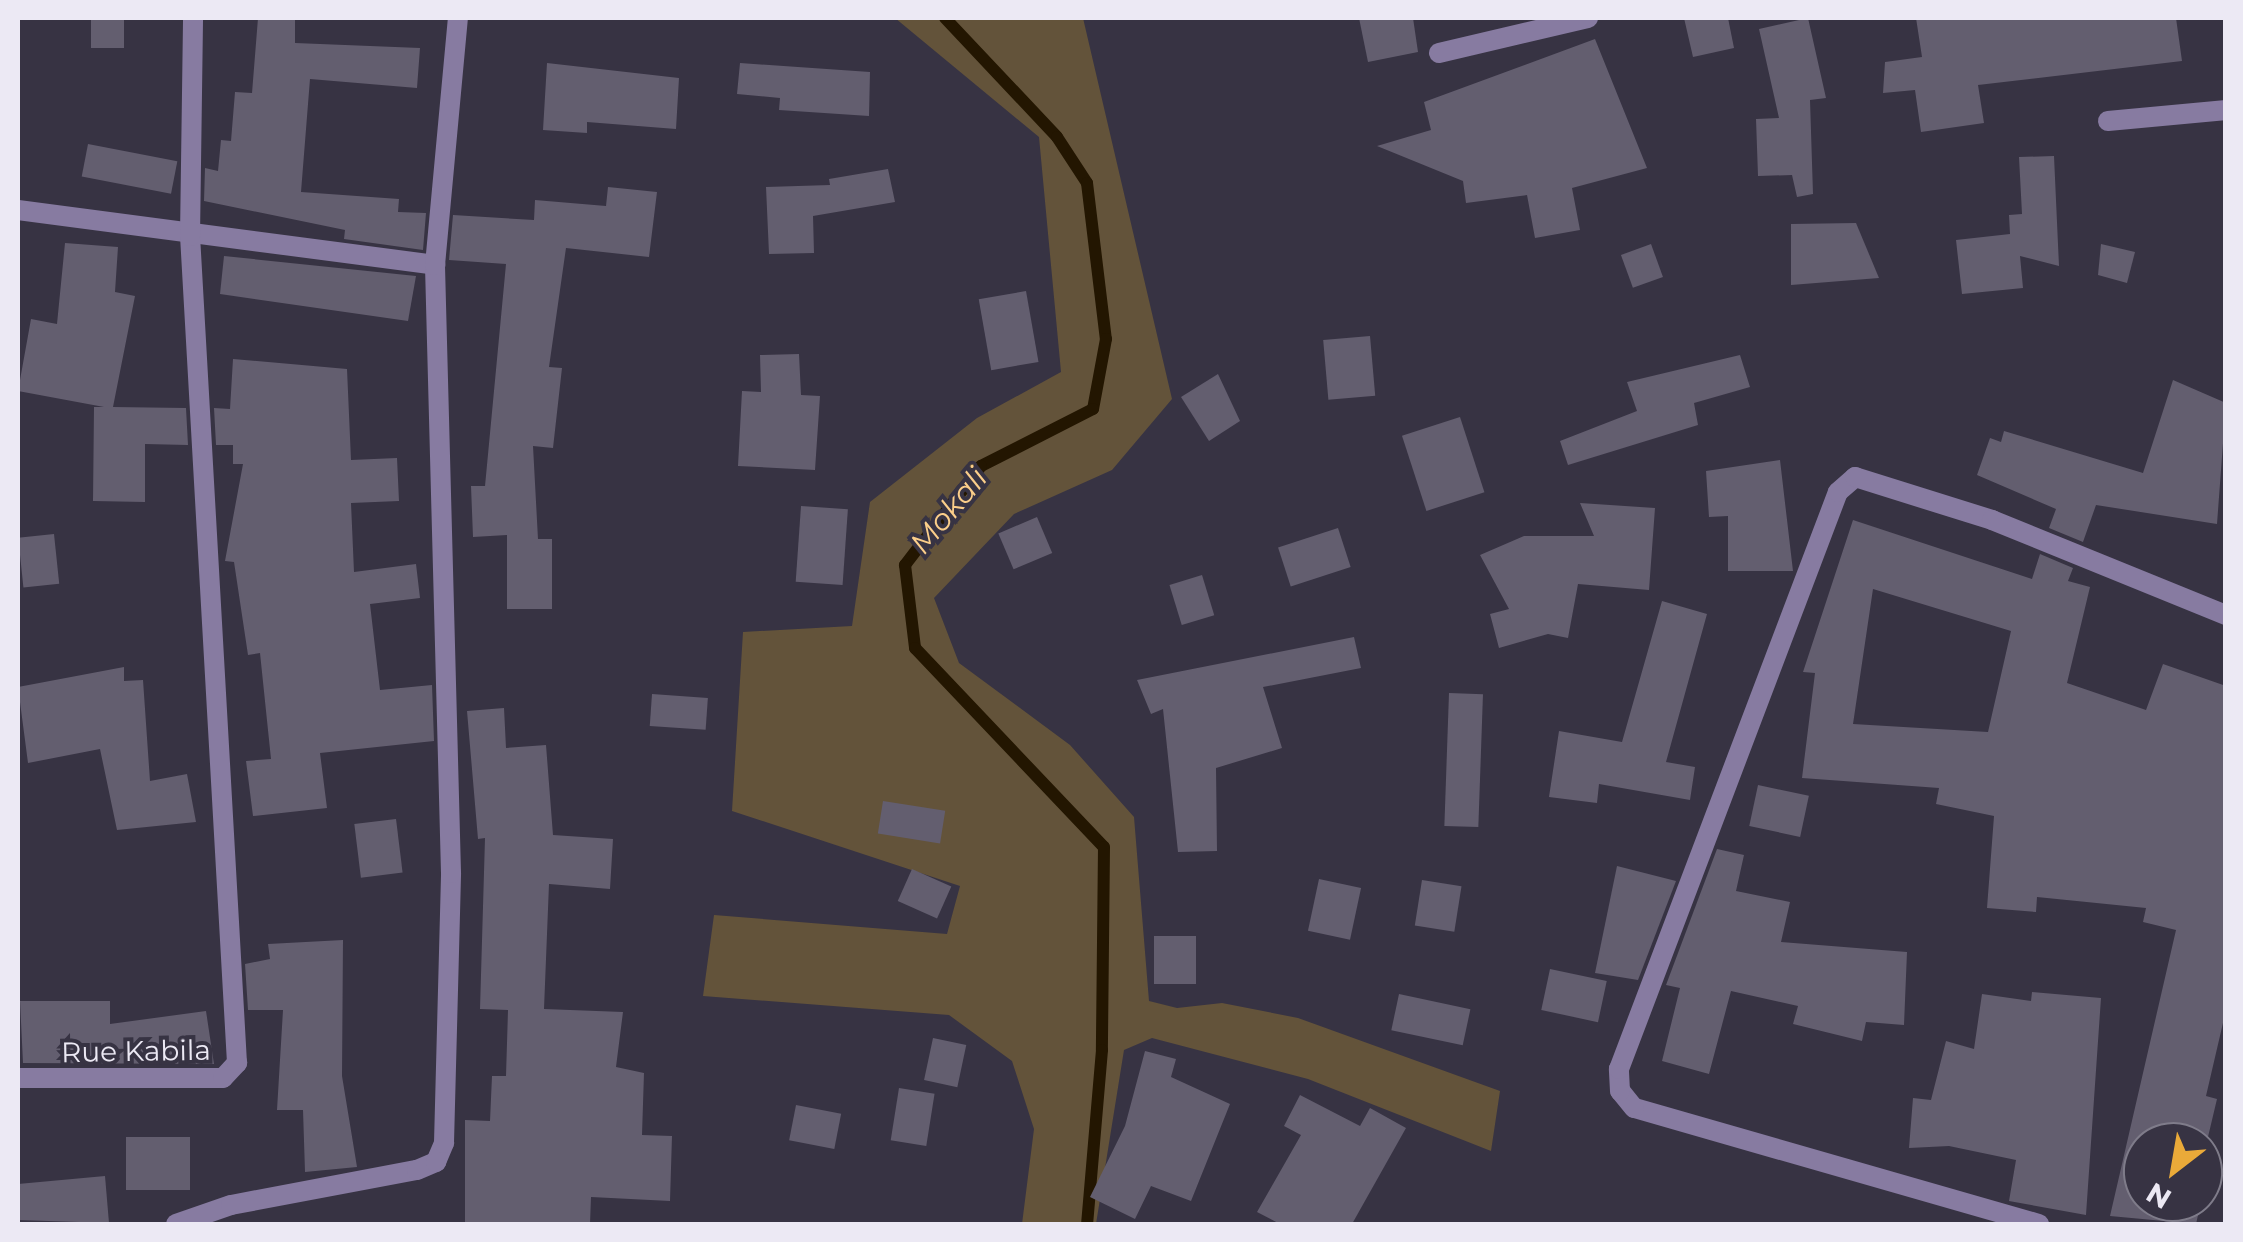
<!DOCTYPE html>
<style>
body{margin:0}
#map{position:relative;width:2243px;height:1242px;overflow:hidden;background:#373343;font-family:Montserrat,sans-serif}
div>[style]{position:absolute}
.green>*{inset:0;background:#63533a}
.stream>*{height:12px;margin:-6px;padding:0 6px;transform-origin:6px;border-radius:6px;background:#231601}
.building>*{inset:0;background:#635e6f;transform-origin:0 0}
.minor>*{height:20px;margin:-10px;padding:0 10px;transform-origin:10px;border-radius:10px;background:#877ba1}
span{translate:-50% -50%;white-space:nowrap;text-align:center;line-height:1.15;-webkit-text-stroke:8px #373343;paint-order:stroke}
.street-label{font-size:28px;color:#ece9f4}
.water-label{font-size:30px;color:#fbce8a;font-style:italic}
.frame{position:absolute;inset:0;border:20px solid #ece9f4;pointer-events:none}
.north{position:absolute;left:2123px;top:1122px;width:100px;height:100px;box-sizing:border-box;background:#373343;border:2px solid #7f7c8a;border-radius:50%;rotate:211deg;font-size:28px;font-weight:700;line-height:40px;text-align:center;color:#ece9f4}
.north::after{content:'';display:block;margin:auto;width:35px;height:45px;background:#eaaa39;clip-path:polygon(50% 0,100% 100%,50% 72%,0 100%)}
</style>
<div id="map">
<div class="green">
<div style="clip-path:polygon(895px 18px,1083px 18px,1172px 399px,1112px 470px,1014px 514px,934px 598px,959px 663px,1070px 745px,1134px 817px,1149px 1001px,1177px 1008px,1222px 1003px,1298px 1018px,1500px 1091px,1491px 1151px,1308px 1079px,1152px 1038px,1124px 1050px,1096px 1224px,1022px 1224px,1034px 1129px,1012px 1061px,949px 1015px,703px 996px,714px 915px,947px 934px,960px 886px,732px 811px,743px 632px,852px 626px,870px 502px,977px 418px,1061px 372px,1039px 137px)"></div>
</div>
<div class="stream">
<div style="left:945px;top:18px;width:163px;rotate:46.7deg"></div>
<div style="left:1057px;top:137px;width:55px;rotate:56.9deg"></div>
<div style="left:1087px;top:183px;width:157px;rotate:83.1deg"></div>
<div style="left:1106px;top:339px;width:71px;rotate:100.5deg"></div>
<div style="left:1093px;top:409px;width:126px;rotate:153deg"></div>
<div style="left:981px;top:466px;width:125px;rotate:127.5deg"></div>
<div style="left:905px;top:565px;width:84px;rotate:83.1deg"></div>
<div style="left:915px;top:648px;width:274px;rotate:46.5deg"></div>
<div style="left:1104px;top:847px;width:203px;rotate:90.6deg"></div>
<div style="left:1102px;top:1050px;width:175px;rotate:94.9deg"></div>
</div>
<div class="building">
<div style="left:91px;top:18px;width:33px;height:30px"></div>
<div style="clip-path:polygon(258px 18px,295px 18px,295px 43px,420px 48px,417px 88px,310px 79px,301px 192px,399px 199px,398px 212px,426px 213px,423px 250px,344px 239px,345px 230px,204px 201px,205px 168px,218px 171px,221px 140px,231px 141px,235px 92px,252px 93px)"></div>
<div style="clip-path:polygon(1359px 18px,1413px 18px,1418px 52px,1368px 62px)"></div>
<div style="clip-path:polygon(1684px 18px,1728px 18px,1734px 48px,1693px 57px)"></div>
<div style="clip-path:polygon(1808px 18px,1826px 98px,1810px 100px,1813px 194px,1797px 197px,1792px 175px,1758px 176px,1756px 119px,1779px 118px,1759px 29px)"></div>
<div style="clip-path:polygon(1916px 18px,2176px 18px,2182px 61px,1978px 85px,1984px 123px,1921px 132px,1915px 90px,1883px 93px,1885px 62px,1922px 57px)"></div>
<div style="clip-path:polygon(1595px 39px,1647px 168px,1572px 188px,1580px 230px,1535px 238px,1527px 195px,1466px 203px,1463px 181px,1377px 146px,1431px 130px,1424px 102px)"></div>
<div style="clip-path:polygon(547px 63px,679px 78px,676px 129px,587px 122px,587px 133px,543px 130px)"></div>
<div style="clip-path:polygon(740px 63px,870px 72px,869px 116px,779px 110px,780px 98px,737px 94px)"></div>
<div style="left:88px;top:144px;width:91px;height:33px;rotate:11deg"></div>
<div style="clip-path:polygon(2054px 156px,2059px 266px,2020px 256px,2023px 288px,1962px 294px,1956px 240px,2010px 234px,2009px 215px,2022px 214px,2019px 157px)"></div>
<div style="clip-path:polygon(888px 169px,895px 202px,813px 216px,814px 253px,769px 254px,766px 187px,830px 185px,829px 179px)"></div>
<div style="clip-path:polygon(608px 187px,657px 192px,649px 257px,566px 248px,549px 367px,562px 368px,553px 448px,533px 446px,538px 539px,552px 539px,552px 609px,507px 609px,507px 535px,473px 537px,471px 486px,485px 486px,506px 264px,449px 260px,453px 215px,534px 220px,535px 200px,606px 206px)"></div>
<div style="clip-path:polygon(1856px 223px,1879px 278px,1791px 285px,1791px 224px)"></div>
<div style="clip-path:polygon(65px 243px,118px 247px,115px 292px,135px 296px,113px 407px,186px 408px,188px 445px,145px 444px,145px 502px,93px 501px,94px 407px,104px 407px,18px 391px,31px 319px,57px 324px)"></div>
<div style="left:1651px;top:244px;width:35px;height:32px;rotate:70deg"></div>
<div style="clip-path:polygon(2101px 244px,2135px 252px,2127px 283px,2098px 275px)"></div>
<div style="clip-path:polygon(224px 256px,416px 276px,408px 321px,220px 294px)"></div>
<div style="left:1026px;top:291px;width:72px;height:48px;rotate:80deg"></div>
<div style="left:1370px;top:336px;width:60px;height:47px;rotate:85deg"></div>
<div style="clip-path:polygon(799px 354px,801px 395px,820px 396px,815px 470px,738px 466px,742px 391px,761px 392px,760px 355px)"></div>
<div style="clip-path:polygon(1740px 355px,1750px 387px,1694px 403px,1698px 425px,1568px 465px,1560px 441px,1637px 411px,1627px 382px)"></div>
<div style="clip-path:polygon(233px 359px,347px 369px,351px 460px,397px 458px,399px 501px,351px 503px,354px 572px,416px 564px,420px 598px,370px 604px,380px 690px,432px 685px,434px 741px,320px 753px,327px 808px,253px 816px,246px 761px,271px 759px,260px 653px,248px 655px,234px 562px,225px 561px,243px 464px,233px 464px,233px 445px,216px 445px,214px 408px,230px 409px)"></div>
<div style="clip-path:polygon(1218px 374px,1240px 421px,1209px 441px,1181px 397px)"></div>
<div style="clip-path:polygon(2173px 380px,2226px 403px,2217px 524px,2096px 505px,2083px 542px,2049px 528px,2056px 509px,1977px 475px,1990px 438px,2001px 442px,2004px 431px,2143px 473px)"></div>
<div style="left:1460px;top:417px;width:79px;height:61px;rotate:72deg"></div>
<div style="clip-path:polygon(1780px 460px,1793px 571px,1728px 571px,1728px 516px,1709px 517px,1706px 471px)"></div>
<div style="clip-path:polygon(1580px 503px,1655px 508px,1649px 590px,1578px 584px,1568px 638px,1548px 634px,1499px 648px,1490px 614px,1509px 609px,1480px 555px,1524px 536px,1594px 536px)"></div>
<div style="left:801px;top:506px;width:47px;height:76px;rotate:4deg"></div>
<div style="left:1037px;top:517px;width:39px;height:42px;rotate:67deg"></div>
<div style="clip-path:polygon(evenodd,1853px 520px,2032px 579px,2040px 554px,2073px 568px,2068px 581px,2090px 587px,2067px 683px,2146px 710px,2163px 664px,2226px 686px,2226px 1010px,2206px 1096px,2217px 1099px,2203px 1158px,2203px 1142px,2143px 1142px,2143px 1202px,2201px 1202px,2196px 1224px,2110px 1216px,2176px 930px,2143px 922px,2146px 908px,2037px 897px,2036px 912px,1987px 908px,1994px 816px,1936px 804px,1939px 788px,1802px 778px,1815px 673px,1803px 672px,1853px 520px,1873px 589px,2011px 631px,1988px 732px,1853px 724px,1873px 589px)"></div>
<div style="left:1338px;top:528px;width:41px;height:63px;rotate:72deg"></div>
<div style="left:54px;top:534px;width:50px;height:36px;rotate:84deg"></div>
<div style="left:1202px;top:575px;width:42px;height:34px;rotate:73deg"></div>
<div style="clip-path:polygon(1662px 601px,1707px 614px,1666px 762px,1695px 767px,1690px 800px,1599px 784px,1597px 803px,1549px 797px,1559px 731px,1622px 742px)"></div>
<div style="clip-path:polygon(1354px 637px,1361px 668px,1263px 687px,1282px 748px,1216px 768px,1217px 851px,1178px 852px,1163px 709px,1151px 714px,1137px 680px)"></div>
<div style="clip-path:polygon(124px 667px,124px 681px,143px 680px,150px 781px,187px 774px,196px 822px,117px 830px,100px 749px,28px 763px,18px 687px)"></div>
<div style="left:1449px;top:693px;width:34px;height:133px;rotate:2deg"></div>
<div style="left:652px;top:694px;width:56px;height:32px;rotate:4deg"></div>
<div style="clip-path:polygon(504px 708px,506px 748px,546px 745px,553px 835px,613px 839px,610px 889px,549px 884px,544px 1009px,623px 1012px,616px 1067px,644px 1073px,642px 1135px,672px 1136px,670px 1201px,591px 1197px,590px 1224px,465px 1224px,465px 1120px,490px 1121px,492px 1076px,506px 1076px,508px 1010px,480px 1009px,485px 838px,478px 839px,467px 711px)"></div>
<div style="left:1758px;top:785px;width:52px;height:42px;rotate:12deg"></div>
<div style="left:883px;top:801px;width:63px;height:33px;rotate:9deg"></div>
<div style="left:396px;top:819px;width:54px;height:42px;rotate:83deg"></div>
<div style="clip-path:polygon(1717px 849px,1744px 855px,1736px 891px,1790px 902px,1781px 942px,1907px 952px,1904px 1025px,1866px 1022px,1862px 1041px,1793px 1024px,1798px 1006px,1731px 991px,1709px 1074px,1662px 1061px,1680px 988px,1666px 985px)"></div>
<div style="clip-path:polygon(1617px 866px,1676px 881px,1638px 980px,1595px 973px)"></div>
<div style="left:912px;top:869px;width:43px;height:35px;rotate:24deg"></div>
<div style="left:1319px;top:879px;width:43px;height:53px;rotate:12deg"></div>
<div style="left:1422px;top:880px;width:40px;height:46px;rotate:9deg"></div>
<div style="left:1154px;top:936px;width:42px;height:48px"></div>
<div style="clip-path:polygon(343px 940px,342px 1076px,357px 1167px,305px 1172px,303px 1110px,277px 1110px,283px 1010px,248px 1010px,245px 964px,270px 959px,268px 944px)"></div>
<div style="left:1550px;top:969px;width:58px;height:42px;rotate:12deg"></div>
<div style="clip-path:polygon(2032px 992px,2101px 998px,2086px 1215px,2009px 1201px,2016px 1160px,1949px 1146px,1909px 1148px,1913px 1098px,1931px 1100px,1946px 1041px,1974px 1049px,1982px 994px,2031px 1001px)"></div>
<div style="left:1399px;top:994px;width:73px;height:37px;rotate:12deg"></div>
<div style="clip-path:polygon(20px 1001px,110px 1001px,110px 1024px,206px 1011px,214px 1064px,23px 1063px)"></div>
<div style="left:933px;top:1038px;width:34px;height:43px;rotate:12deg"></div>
<div style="clip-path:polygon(1145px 1051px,1176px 1059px,1171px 1077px,1230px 1104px,1191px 1201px,1151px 1186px,1135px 1219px,1090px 1197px,1125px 1126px)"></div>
<div style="left:899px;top:1088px;width:36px;height:53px;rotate:9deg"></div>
<div style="clip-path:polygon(1300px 1095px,1360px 1126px,1370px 1108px,1406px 1128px,1352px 1224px,1280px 1224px,1257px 1212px,1301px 1135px,1284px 1126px)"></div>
<div style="left:796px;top:1105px;width:46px;height:36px;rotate:11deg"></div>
<div style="left:126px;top:1137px;width:64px;height:53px"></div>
<div style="clip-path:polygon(105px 1176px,109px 1223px,18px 1220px,18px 1184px)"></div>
</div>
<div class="minor">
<div style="left:1439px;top:53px;width:153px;rotate:-13.2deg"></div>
<div style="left:2108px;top:121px;width:119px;rotate:-5.3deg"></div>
<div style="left:18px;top:210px;width:421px;rotate:7.5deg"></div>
<div style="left:18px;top:1078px;width:205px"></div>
<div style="left:223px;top:1078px;width:21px;rotate:-47deg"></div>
<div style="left:237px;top:1063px;width:828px;rotate:-93.25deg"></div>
<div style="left:190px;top:236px;width:218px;rotate:-89.2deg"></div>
<div style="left:176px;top:1224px;width:58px;rotate:-19.1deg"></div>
<div style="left:231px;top:1205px;width:189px;rotate:-10.7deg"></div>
<div style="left:417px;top:1170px;width:21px;rotate:-23deg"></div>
<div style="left:436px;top:1162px;width:21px;rotate:-67deg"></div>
<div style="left:444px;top:1143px;width:270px;rotate:-88.5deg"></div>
<div style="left:451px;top:873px;width:608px;rotate:-91.51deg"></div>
<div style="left:435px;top:265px;width:248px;rotate:-84.7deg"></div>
<div style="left:2039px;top:1224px;width:421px;rotate:-164deg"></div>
<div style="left:1634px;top:1108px;width:22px;rotate:-129deg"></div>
<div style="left:1620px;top:1091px;width:22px;rotate:-93deg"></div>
<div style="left:1619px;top:1069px;width:617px;rotate:-69.22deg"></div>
<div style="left:1838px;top:492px;width:23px;rotate:-41deg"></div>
<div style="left:1855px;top:477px;width:144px;rotate:17.4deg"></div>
<div style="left:1992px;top:520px;width:253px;rotate:22.1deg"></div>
</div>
<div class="street-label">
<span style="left:136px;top:1051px;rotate:-1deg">Rue Kabila</span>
</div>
<div class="water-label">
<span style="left:949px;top:511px;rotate:-50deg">Mokali</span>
</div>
<div class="frame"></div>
<div class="north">N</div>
</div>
